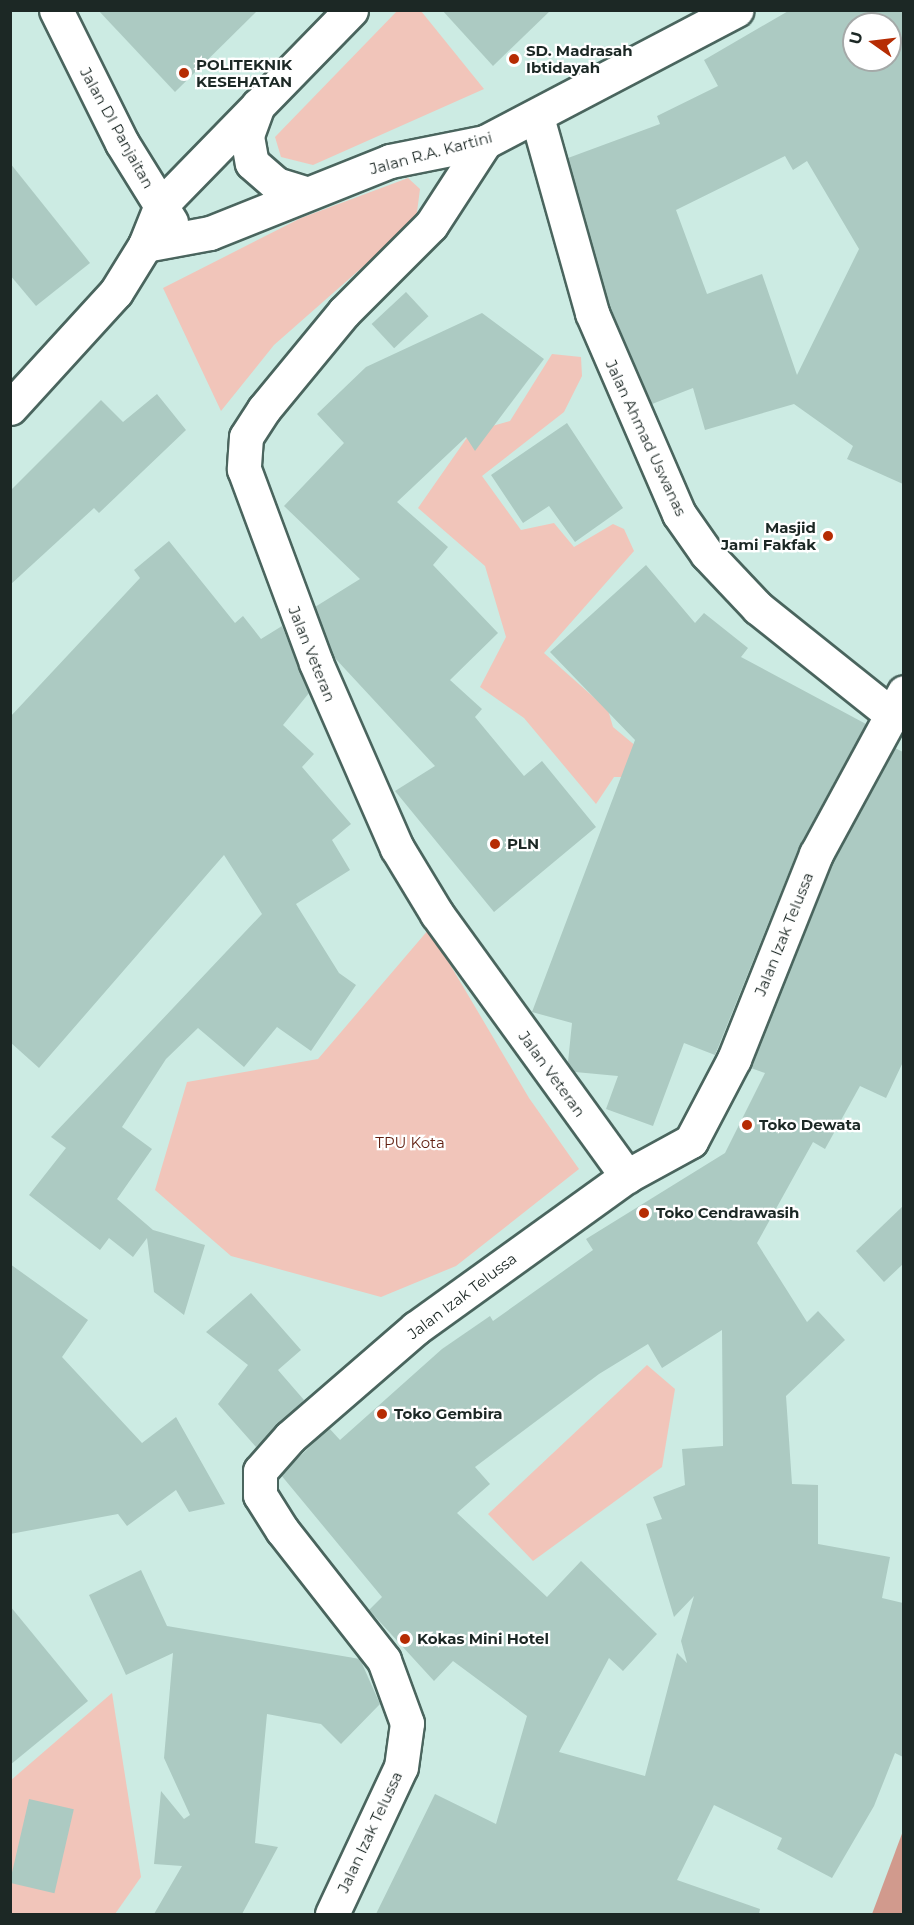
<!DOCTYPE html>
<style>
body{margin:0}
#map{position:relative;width:914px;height:1925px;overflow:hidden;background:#ccebe3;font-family:Montserrat,sans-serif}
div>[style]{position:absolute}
.green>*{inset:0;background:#f1c5ba}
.water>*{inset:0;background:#d19a8d}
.building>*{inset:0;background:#accac2;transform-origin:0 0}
.roads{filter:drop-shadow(2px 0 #4a655e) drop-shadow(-2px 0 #4a655e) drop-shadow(0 2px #4a655e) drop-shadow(0 -2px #4a655e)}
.minor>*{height:33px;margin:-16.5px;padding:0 16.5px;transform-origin:16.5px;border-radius:16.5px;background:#fff}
.tertiary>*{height:33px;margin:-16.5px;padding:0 16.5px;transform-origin:16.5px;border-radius:16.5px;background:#fff}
.secondary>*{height:33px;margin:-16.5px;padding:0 16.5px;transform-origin:16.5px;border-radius:16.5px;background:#fff}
.primary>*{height:33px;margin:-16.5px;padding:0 16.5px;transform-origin:16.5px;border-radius:16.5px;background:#fff}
.dots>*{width:16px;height:16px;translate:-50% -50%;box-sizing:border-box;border:3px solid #fff;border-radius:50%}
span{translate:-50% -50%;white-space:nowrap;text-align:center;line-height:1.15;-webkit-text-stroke:4.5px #fff;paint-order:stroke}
.poi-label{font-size:15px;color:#1c2825;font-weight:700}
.left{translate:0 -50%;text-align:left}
.right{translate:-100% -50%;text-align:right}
.street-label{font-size:15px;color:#1c2825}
.park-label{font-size:15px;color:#611f10}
.frame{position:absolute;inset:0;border:12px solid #1c2825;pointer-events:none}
.north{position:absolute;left:842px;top:12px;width:60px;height:60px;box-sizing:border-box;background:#fff;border:2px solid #a4a9a8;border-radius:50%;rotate:284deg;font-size:16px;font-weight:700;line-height:24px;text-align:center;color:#1c2825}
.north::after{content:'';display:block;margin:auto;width:21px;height:27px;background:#b62c03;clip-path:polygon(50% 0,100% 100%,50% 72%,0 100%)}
</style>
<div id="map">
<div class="green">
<div style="clip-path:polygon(398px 10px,421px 11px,484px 89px,313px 165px,281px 157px,275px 137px)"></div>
<div style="clip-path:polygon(408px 178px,420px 189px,416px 220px,274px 345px,221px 411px,163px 288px,301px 218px)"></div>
<div style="clip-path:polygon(552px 354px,581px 357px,582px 376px,564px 412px,482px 476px,521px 530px,554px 523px,574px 547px,613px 524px,624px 529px,634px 551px,544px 653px,608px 710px,613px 727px,643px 752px,627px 777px,614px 777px,596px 804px,524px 718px,480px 687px,506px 637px,485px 566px,418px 508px,471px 432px,510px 421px)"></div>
<div style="clip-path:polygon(429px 929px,529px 1098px,579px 1169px,456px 1266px,381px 1297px,231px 1256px,155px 1190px,187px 1082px,318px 1059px)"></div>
<div style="clip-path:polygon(647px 1365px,675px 1389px,662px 1467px,533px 1561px,488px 1514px)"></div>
<div style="clip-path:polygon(112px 1693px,141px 1877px,115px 1914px,11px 1914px,10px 1781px)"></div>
</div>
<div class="water">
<div style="clip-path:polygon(903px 1831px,903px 1914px,872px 1914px)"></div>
</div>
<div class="building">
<div style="clip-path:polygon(98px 10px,258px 10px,175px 92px)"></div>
<div style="clip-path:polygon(442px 10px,551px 10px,493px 66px)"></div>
<div style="clip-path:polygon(evenodd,790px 10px,903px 10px,903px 484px,847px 459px,853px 446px,794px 404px,705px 430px,693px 388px,652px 404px,609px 304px,568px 158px,660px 124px,657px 116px,718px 86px,704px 60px,790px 10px,854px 24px,890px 24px,890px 60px,854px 60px,854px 24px,790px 10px,785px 156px,793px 170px,807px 161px,859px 249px,797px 375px,762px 274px,707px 294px,676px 210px,785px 156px)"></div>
<div style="clip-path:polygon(10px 163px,90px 263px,36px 306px,10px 275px)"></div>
<div style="left:406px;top:292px;width:33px;height:47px;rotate:47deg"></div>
<div style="clip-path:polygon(482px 313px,544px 359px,475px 451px,466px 437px,397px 502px,448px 547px,433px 565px,498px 633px,450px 680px,482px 709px,475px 717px,524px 776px,542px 761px,596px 827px,494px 912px,395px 791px,435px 766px,333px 656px,315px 607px,360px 579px,284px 506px,344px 443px,317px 414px,366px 367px)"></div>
<div style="clip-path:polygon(157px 394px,186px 430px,99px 513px,94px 508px,10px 585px,10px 491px,101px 400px,123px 422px)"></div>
<div style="clip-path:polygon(567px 423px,623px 508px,575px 542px,549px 506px,523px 523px,491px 475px)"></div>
<div style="clip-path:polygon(169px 541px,235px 623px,243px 616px,261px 639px,282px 626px,309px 693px,283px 725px,314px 754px,302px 767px,351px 824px,332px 840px,350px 870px,296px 904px,339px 973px,356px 985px,311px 1051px,277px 1027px,244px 1067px,198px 1028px,166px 1059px,122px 1127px,152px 1149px,117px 1199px,153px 1230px,205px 1245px,184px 1315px,154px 1292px,147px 1238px,133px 1257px,109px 1238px,100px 1250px,29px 1195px,66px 1148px,51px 1137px,262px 914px,224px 855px,39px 1068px,10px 1042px,10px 717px,140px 578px,134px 570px)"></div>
<div style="clip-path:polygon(646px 565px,695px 623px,704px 613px,748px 648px,741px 657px,866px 724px,799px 847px,715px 1055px,684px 1043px,653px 1126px,606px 1109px,618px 1076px,575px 1072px,568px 1062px,572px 1023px,532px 1012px,635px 740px,550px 652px)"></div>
<div style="clip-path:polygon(evenodd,895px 748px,903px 752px,903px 1062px,886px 1098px,860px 1086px,825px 1149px,813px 1142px,757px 1243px,807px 1322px,818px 1311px,845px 1340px,786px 1396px,792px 1484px,818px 1485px,818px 1544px,890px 1557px,882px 1598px,903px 1603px,903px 1757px,895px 1753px,874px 1806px,832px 1878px,777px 1849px,782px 1838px,714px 1805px,677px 1880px,760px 1909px,759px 1914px,376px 1914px,435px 1794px,496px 1824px,527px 1716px,453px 1661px,434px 1681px,369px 1610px,382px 1597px,281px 1475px,329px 1428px,340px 1440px,442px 1349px,490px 1316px,493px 1321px,593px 1250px,586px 1239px,725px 1153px,765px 1073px,751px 1068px,833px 862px,895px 748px,722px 1330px,723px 1446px,682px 1449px,685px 1485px,653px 1497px,662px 1519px,646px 1524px,674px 1617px,694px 1596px,681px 1641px,687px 1663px,677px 1653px,645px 1776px,559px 1752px,609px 1658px,623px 1671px,657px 1634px,581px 1561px,547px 1597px,457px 1513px,490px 1484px,475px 1467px,599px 1374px,648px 1344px,662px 1368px,722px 1330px)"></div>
<div style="clip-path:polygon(903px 1206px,903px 1264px,884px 1282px,856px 1251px)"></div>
<div style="clip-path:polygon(10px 1264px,88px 1320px,62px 1357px,142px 1443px,176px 1417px,225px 1504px,189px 1512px,176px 1490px,127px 1526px,118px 1514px,10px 1534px)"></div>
<div style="clip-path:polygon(251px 1293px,301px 1350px,278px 1370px,304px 1400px,256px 1447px,218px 1404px,248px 1365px,206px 1332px)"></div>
<div style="clip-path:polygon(141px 1570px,167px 1626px,360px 1659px,380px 1704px,341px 1744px,321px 1724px,267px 1714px,255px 1843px,278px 1847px,242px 1914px,154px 1914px,182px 1866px,154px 1864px,161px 1791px,184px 1819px,190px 1815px,164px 1758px,173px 1653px,126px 1675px,89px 1595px)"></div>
<div style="clip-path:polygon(10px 1606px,88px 1701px,10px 1765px)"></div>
<div style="left:29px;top:1799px;width:46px;height:86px;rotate:13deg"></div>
</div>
<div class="roads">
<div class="minor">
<div style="left:537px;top:117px;width:204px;rotate:74.3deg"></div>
<div style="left:592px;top:313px;width:219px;rotate:66.6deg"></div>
<div style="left:679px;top:514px;width:49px;rotate:55deg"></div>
<div style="left:707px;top:554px;width:74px;rotate:46.6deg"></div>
<div style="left:758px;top:608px;width:170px;rotate:38.6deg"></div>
</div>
<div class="tertiary">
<div style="left:485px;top:142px;width:99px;rotate:123deg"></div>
<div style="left:431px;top:225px;width:123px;rotate:135deg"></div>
<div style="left:344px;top:312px;width:126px;rotate:129.5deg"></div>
<div style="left:264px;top:409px;width:33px;rotate:123deg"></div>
<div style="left:246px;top:437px;width:32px;rotate:94deg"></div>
<div style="left:244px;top:469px;width:207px;rotate:69.6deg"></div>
<div style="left:316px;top:663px;width:202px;rotate:66.4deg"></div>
<div style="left:397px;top:848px;width:77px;rotate:58.8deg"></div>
<div style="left:437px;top:914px;width:324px;rotate:54.1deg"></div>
</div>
<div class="secondary">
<div style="left:56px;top:10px;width:148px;rotate:63.6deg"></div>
<div style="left:122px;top:143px;width:93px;rotate:58.2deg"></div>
<div style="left:258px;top:105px;width:33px;rotate:110deg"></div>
<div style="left:247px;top:136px;width:27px;rotate:80deg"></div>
<div style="left:252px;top:163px;width:32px;rotate:41deg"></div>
<div style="left:276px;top:184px;width:28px;rotate:17deg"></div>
<div style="left:145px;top:245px;width:43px;rotate:-68.2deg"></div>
<div style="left:161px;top:205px;width:272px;rotate:-45.7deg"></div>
</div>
<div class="primary">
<div style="left:10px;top:408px;width:157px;rotate:-47.6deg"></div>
<div style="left:116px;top:292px;width:55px;rotate:-58.3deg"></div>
<div style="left:145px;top:245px;width:66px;rotate:-10.5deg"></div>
<div style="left:210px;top:233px;width:194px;rotate:-21.8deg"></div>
<div style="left:390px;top:161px;width:97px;rotate:-11.3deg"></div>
<div style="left:485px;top:142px;width:284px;rotate:-27.7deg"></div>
<div style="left:332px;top:1914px;width:162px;rotate:-64.9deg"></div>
<div style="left:401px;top:1767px;width:44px;rotate:-82.2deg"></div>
<div style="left:407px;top:1723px;width:67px;rotate:-110.1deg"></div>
<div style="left:384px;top:1660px;width:165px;rotate:-128.1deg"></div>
<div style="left:282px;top:1530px;width:41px;rotate:-122.2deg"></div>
<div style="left:260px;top:1495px;width:24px;rotate:-90deg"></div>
<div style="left:260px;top:1471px;width:45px;rotate:-48.6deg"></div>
<div style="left:290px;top:1437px;width:167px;rotate:-40.9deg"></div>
<div style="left:416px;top:1328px;width:260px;rotate:-35.8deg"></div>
<div style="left:627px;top:1176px;width:73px;rotate:-28.7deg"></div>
<div style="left:691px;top:1141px;width:93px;rotate:-62.3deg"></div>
<div style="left:734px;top:1059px;width:221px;rotate:-68.2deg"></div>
<div style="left:816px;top:854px;width:184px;rotate:-61.5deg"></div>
</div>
</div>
<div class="dots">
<div style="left:514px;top:59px;background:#b62c03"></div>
<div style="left:184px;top:73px;background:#b62c03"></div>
<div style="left:828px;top:536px;background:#b62c03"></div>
<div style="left:495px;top:844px;background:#b62c03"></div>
<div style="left:747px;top:1125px;background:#b62c03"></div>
<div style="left:644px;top:1213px;background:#b62c03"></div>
<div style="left:382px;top:1414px;background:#b62c03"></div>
<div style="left:405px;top:1639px;background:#b62c03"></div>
</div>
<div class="poi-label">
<span class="left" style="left:526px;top:59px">SD. Madrasah<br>Ibtidayah</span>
<span class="left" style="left:196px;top:73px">POLITEKNIK<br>KESEHATAN</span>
<span class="right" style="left:816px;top:536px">Masjid<br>Jami Fakfak</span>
<span class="left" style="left:507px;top:844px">PLN</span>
<span class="left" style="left:759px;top:1125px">Toko Dewata</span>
<span class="left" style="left:656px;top:1213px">Toko Cendrawasih</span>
<span class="left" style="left:394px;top:1414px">Toko Gembira</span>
<span class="left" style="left:417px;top:1639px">Kokas Mini Hotel</span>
</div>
<div class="street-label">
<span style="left:117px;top:128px;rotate:61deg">Jalan DI Panjaitan</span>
<span style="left:431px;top:153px;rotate:-15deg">Jalan R.A. Kartini</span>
<span style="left:646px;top:438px;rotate:65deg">Jalan Ahmad Uswanas</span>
<span style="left:312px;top:654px;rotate:68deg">Jalan Veteran</span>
<span style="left:784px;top:934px;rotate:-68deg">Jalan Izak Telussa</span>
<span style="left:552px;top:1074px;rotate:54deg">Jalan Veteran</span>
<span style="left:462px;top:1296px;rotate:-37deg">Jalan Izak Telussa</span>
<span style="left:370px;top:1832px;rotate:-65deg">Jalan Izak Telussa</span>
</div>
<div class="park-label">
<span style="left:410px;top:1143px">TPU Kota</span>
</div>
<div class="frame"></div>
<div class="north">U</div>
</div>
